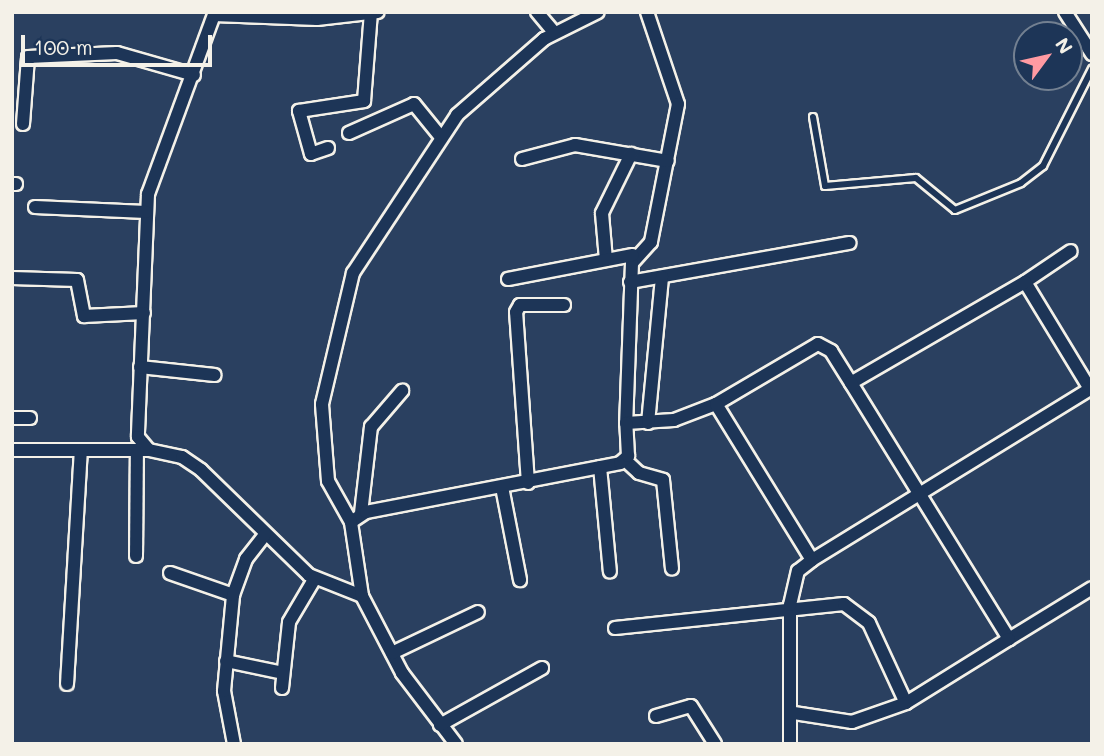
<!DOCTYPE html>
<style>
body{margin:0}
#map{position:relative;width:1104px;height:756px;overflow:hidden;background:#2a4060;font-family:Mali,sans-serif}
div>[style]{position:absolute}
.roads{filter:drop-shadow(2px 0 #f4f1e8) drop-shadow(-2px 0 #f4f1e8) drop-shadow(0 2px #f4f1e8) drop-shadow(0 -2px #f4f1e8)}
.service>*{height:6px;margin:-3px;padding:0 3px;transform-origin:3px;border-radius:3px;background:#1d3557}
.minor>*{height:12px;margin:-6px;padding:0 6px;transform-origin:6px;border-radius:6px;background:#1d3557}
span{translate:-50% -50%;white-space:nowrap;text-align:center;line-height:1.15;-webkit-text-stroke:7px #1d3557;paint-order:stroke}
.frame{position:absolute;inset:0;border:14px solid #f4f1e8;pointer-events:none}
.north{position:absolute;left:1013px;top:21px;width:70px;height:70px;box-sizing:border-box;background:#1d3557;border:2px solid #738091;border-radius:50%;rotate:57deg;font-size:19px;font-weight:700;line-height:28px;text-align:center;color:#f4f1e8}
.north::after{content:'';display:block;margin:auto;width:24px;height:32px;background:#ff9aa2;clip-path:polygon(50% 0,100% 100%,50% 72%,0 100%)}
.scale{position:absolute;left:21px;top:35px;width:191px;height:32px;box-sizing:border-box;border:4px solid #f4f1e8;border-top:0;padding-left:9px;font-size:21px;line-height:24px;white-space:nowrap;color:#f4f1e8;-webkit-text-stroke:5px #1d3557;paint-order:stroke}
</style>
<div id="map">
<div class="roads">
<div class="service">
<div style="left:813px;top:117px;width:70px;rotate:80.1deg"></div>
<div style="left:825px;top:186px;width:91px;rotate:-5deg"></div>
<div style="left:916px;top:178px;width:50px;rotate:39.4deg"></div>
<div style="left:955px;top:210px;width:71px;rotate:-22.2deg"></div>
<div style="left:1021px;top:183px;width:28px;rotate:-38deg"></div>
<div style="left:1043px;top:166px;width:109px;rotate:-63.2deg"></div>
</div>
<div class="minor">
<div style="left:215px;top:12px;width:194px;rotate:110.2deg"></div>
<div style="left:148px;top:194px;width:243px;rotate:92.4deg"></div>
<div style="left:138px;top:437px;width:17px;rotate:50deg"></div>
<div style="left:149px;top:450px;width:34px;rotate:12deg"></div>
<div style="left:182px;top:457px;width:23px;rotate:34deg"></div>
<div style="left:201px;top:470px;width:151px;rotate:44.2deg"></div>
<div style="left:309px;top:575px;width:57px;rotate:21.6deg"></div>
<div style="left:362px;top:596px;width:87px;rotate:62.5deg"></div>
<div style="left:402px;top:673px;width:89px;rotate:52.7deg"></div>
<div style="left:537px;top:12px;width:26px;rotate:50deg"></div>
<div style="left:647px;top:12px;width:97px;rotate:71.4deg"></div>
<div style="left:678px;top:104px;width:141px;rotate:101.1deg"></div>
<div style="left:651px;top:242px;width:28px;rotate:132deg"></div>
<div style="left:632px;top:263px;width:160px;rotate:92.1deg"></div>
<div style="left:626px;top:423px;width:48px;rotate:-3.6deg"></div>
<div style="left:674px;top:420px;width:45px;rotate:-20.9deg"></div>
<div style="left:716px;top:404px;width:118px;rotate:-30.5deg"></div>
<div style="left:818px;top:344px;width:15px;rotate:28deg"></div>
<div style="left:831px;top:351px;width:38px;rotate:58deg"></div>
<div style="left:1065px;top:12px;width:50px;rotate:57.3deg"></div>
<div style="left:214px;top:15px;width:103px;rotate:2.2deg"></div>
<div style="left:317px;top:19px;width:61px;rotate:-6.5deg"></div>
<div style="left:23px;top:124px;width:67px;rotate:-85.7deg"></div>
<div style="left:28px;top:57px;width:89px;rotate:-2.6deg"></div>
<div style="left:117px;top:53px;width:80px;rotate:15.9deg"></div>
<div style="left:349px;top:133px;width:71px;rotate:-24deg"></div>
<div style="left:414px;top:104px;width:40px;rotate:51deg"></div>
<div style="left:328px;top:148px;width:18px;rotate:161deg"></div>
<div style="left:311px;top:154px;width:45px;rotate:-105.6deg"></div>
<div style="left:299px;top:111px;width:66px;rotate:-8.7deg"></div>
<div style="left:364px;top:101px;width:88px;rotate:-85.5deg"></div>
<div style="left:522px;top:159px;width:55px;rotate:-14.8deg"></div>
<div style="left:575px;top:145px;width:94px;rotate:9.8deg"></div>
<div style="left:12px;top:184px;width:4px"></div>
<div style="left:35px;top:207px;width:111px;rotate:2.6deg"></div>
<div style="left:606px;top:260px;width:47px;rotate:-94.9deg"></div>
<div style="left:602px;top:213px;width:66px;rotate:-63.8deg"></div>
<div style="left:12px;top:278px;width:65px;rotate:1.8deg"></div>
<div style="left:77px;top:280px;width:37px;rotate:79deg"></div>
<div style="left:84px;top:316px;width:60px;rotate:-2.9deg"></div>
<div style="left:508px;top:279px;width:127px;rotate:-10.9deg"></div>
<div style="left:630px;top:282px;width:223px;rotate:-10.1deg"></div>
<div style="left:1025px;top:282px;width:55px;rotate:-34deg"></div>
<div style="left:140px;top:367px;width:75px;rotate:6.1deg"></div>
<div style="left:1090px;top:389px;width:125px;rotate:-121.3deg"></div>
<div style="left:1025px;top:282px;width:201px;rotate:149.9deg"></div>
<div style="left:851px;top:383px;width:301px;rotate:58.3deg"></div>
<div style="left:1009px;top:639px;width:97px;rotate:-31.6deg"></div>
<div style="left:716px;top:404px;width:183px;rotate:58.4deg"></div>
<div style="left:812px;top:560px;width:329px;rotate:-31.6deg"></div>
<div style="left:12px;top:418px;width:18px"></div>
<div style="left:648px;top:423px;width:147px;rotate:-84.5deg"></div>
<div style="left:12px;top:450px;width:137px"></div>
<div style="left:625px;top:460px;width:19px;rotate:43deg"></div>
<div style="left:639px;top:473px;width:25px;rotate:16deg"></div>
<div style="left:663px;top:480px;width:89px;rotate:84.2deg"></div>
<div style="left:600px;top:467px;width:105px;rotate:84.6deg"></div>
<div style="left:528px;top:483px;width:171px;rotate:-94deg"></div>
<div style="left:516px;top:312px;width:8px;rotate:-60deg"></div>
<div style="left:520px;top:305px;width:44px"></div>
<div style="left:502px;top:487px;width:95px;rotate:79deg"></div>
<div style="left:361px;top:513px;width:87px;rotate:-83.4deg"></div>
<div style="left:371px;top:427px;width:48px;rotate:-49.3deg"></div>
<div style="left:351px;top:522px;width:18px;rotate:-34deg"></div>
<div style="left:366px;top:512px;width:259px;rotate:-10.9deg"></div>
<div style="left:620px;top:463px;width:11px;rotate:-41deg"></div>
<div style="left:628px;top:456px;width:33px;rotate:-93deg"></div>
<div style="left:136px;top:556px;width:106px;rotate:-89.5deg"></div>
<div style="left:170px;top:573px;width:67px;rotate:19.2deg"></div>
<div style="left:362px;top:596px;width:75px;rotate:-98.5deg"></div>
<div style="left:351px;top:522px;width:47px;rotate:-119.3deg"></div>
<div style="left:328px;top:481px;width:77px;rotate:-94.5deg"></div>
<div style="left:322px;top:404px;width:135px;rotate:-76.7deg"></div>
<div style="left:353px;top:273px;width:189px;rotate:-56.6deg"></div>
<div style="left:457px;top:115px;width:116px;rotate:-41.1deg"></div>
<div style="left:544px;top:39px;width:60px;rotate:-26.6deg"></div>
<div style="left:615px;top:628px;width:230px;rotate:-6deg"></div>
<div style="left:844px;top:604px;width:31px;rotate:37deg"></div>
<div style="left:869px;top:623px;width:88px;rotate:65.2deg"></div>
<div style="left:906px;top:703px;width:121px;rotate:-31.9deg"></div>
<div style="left:392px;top:653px;width:95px;rotate:-25.5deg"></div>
<div style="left:226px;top:661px;width:58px;rotate:11.9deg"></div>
<div style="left:67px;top:684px;width:234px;rotate:-86.6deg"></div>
<div style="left:282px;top:688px;width:66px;rotate:-83.9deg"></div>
<div style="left:289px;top:622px;width:51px;rotate:-59.4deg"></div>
<div style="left:794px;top:713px;width:59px;rotate:8.8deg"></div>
<div style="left:852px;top:722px;width:57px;rotate:-19.4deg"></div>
<div style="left:656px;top:716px;width:36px;rotate:-16deg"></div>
<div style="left:691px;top:706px;width:45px;rotate:57.7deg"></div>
<div style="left:440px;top:725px;width:117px;rotate:-29.2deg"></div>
<div style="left:234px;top:744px;width:54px;rotate:-100.7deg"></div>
<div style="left:224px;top:691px;width:96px;rotate:-84.6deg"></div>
<div style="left:233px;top:595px;width:38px;rotate:-70deg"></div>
<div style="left:246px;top:559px;width:31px;rotate:-52deg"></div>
<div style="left:790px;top:744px;width:139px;rotate:-90deg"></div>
<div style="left:790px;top:605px;width:35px;rotate:-77deg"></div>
<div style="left:798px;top:571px;width:18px;rotate:-38deg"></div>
</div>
</div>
<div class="frame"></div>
<div class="north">N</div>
<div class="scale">100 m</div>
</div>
